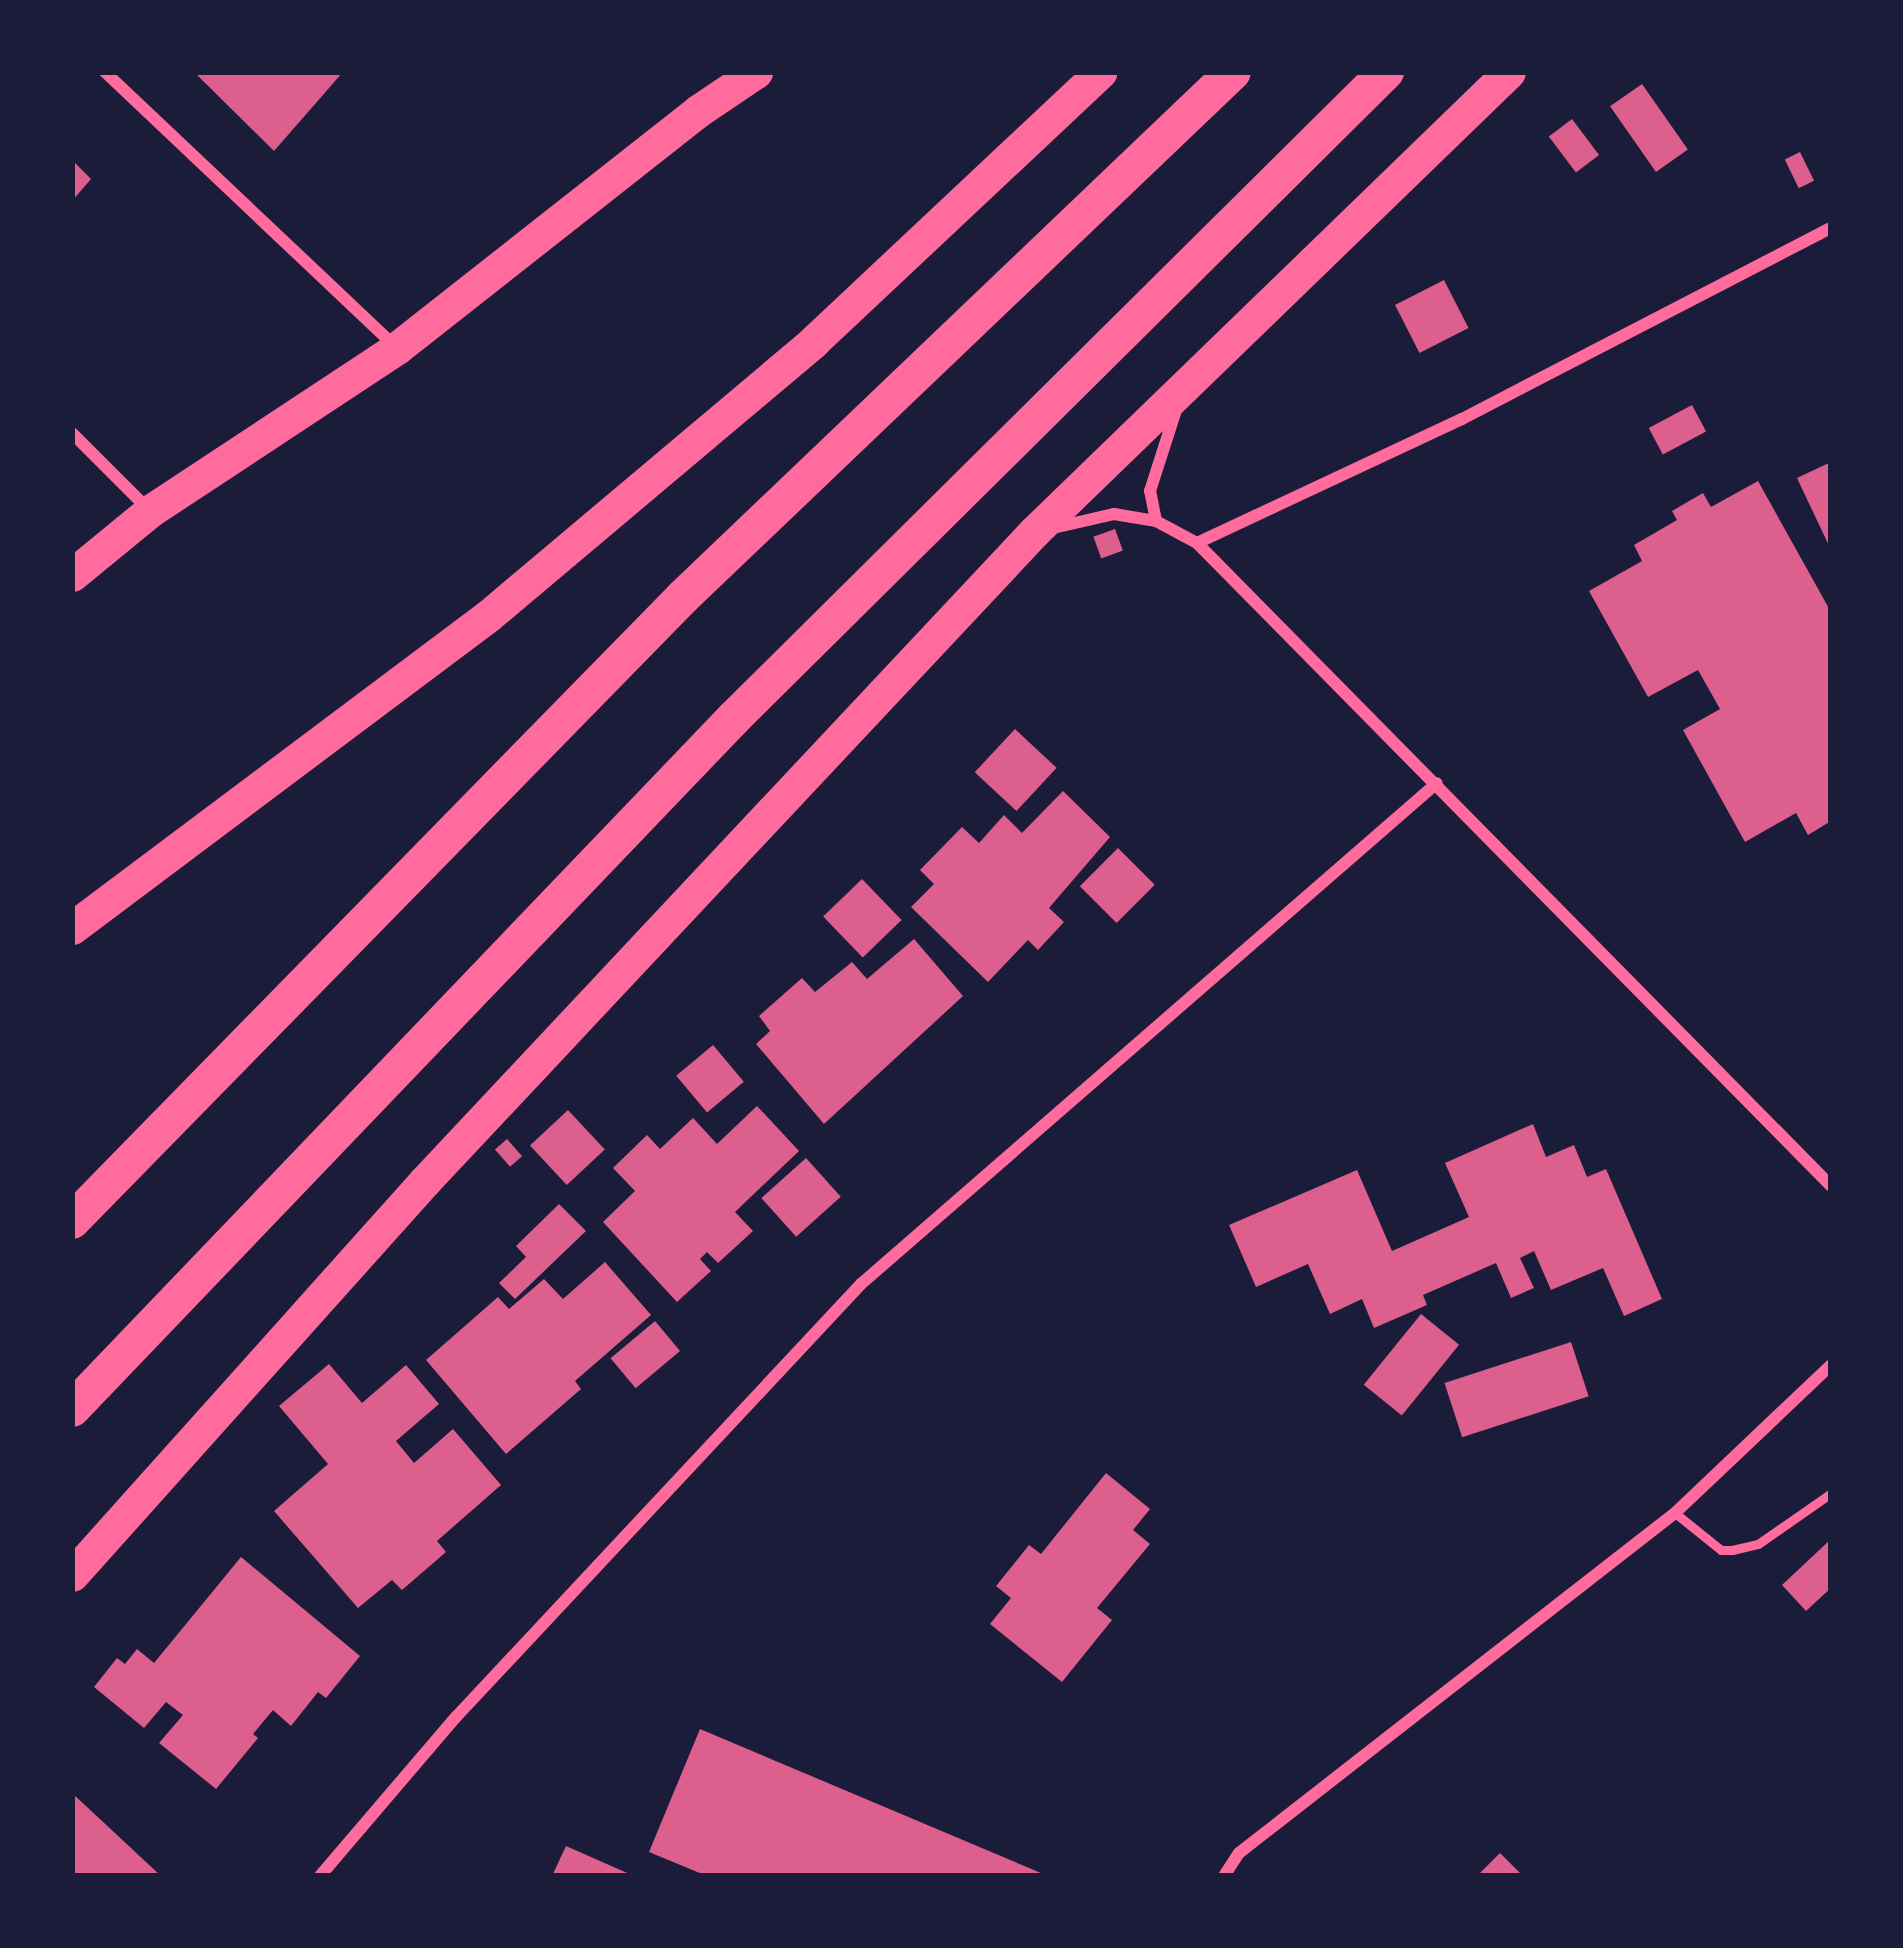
<!DOCTYPE html>
<style>
body{margin:0}
#map{position:relative;width:1903px;height:1948px;overflow:hidden;background:#1b1b3a;font-family:"DejaVu Sans",sans-serif}
div>[style]{position:absolute}
.building>*{inset:0;background:#dd5f8e;transform-origin:0 0}
.service>*{height:9px;margin:-4.5px;padding:0 4.5px;transform-origin:4.5px;border-radius:4.5px;background:#ff6b9d}
.minor>*{height:12px;margin:-6px;padding:0 6px;transform-origin:6px;border-radius:6px;background:#ff6b9d}
.trunk>*{height:33px;margin:-16.5px;padding:0 16.5px;transform-origin:16.5px;border-radius:16.5px;background:#ff6b9d}
.motorway>*{height:36px;margin:-18px;padding:0 18px;transform-origin:18px;border-radius:18px;background:#ff6b9d}
span{translate:-50% -50%;white-space:nowrap;text-align:center;line-height:1.15;-webkit-text-stroke:9px #1b1b3a;paint-order:stroke}
.frame{position:absolute;inset:0;border:75px solid #1b1b3a;pointer-events:none}
</style>
<div id="map">
<div class="building">
<div style="clip-path:polygon(194px 72px,343px 72px,274px 151px)"></div>
<div style="left:1642px;top:84px;width:80px;height:39px;rotate:55deg"></div>
<div style="left:1572px;top:119px;width:45px;height:29px;rotate:53deg"></div>
<div style="left:1800px;top:152px;width:32px;height:17px;rotate:64deg"></div>
<div style="clip-path:polygon(72px 160px,91px 179px,72px 201px)"></div>
<div style="left:1444px;top:280px;width:54px;height:55px;rotate:63deg"></div>
<div style="left:1692px;top:405px;width:30px;height:49px;rotate:62deg"></div>
<div style="clip-path:polygon(1831px 462px,1831px 550px,1797px 478px)"></div>
<div style="clip-path:polygon(1758px 481px,1831px 612px,1831px 821px,1808px 835px,1796px 813px,1745px 842px,1683px 730px,1720px 709px,1698px 670px,1648px 697px,1589px 591px,1642px 561px,1634px 545px,1677px 520px,1672px 511px,1703px 493px,1711px 507px)"></div>
<div style="left:1115px;top:529px;width:23px;height:23px;rotate:70deg"></div>
<div style="left:1015px;top:729px;width:57px;height:59px;rotate:43deg"></div>
<div style="clip-path:polygon(1063px 791px,1110px 837px,1049px 908px,1064px 922px,1038px 950px,1028px 940px,988px 982px,911px 907px,934px 884px,920px 870px,962px 827px,979px 843px,1004px 815px,1022px 833px)"></div>
<div style="left:1118px;top:848px;width:52px;height:54px;rotate:45deg"></div>
<div style="left:862px;top:879px;width:57px;height:54px;rotate:46deg"></div>
<div style="clip-path:polygon(914px 939px,963px 996px,824px 1124px,756px 1044px,770px 1031px,759px 1016px,802px 978px,815px 992px,852px 962px,867px 979px)"></div>
<div style="left:713px;top:1045px;width:48px;height:48px;rotate:50deg"></div>
<div style="clip-path:polygon(757px 1106px,799px 1151px,735px 1212px,753px 1231px,718px 1263px,707px 1252px,700px 1259px,711px 1271px,677px 1302px,603px 1222px,635px 1191px,613px 1168px,647px 1135px,660px 1149px,693px 1118px,717px 1144px)"></div>
<div style="left:568px;top:1110px;width:54px;height:52px;rotate:47deg"></div>
<div style="clip-path:polygon(1533px 1124px,1546px 1157px,1574px 1145px,1587px 1177px,1606px 1169px,1662px 1299px,1624px 1316px,1603px 1268px,1551px 1290px,1534px 1251px,1520px 1258px,1534px 1288px,1511px 1298px,1496px 1263px,1423px 1295px,1427px 1305px,1374px 1328px,1362px 1299px,1330px 1314px,1308px 1264px,1256px 1287px,1229px 1225px,1357px 1170px,1392px 1251px,1469px 1217px,1445px 1163px)"></div>
<div style="left:507px;top:1139px;width:23px;height:16px;rotate:49deg"></div>
<div style="left:806px;top:1158px;width:52px;height:60px;rotate:48deg"></div>
<div style="clip-path:polygon(559px 1204px,586px 1231px,515px 1299px,499px 1283px,526px 1257px,516px 1246px)"></div>
<div style="clip-path:polygon(605px 1262px,651px 1315px,575px 1381px,581px 1389px,506px 1454px,426px 1360px,498px 1297px,509px 1309px,544px 1279px,563px 1299px)"></div>
<div style="left:1421px;top:1314px;width:49px;height:91px;rotate:39deg"></div>
<div style="left:655px;top:1321px;width:39px;height:58px;rotate:50deg"></div>
<div style="left:1571px;top:1342px;width:57px;height:133px;rotate:72deg"></div>
<div style="clip-path:polygon(329px 1364px,362px 1403px,406px 1365px,439px 1404px,396px 1441px,414px 1463px,453px 1429px,501px 1485px,437px 1541px,446px 1552px,402px 1590px,392px 1580px,358px 1608px,274px 1511px,328px 1464px,279px 1406px)"></div>
<div style="clip-path:polygon(1106px 1473px,1150px 1509px,1133px 1530px,1150px 1544px,1097px 1608px,1112px 1620px,1062px 1682px,990px 1624px,1011px 1598px,996px 1586px,1029px 1545px,1041px 1554px)"></div>
<div style="clip-path:polygon(1831px 1539px,1831px 1588px,1806px 1611px,1782px 1585px)"></div>
<div style="clip-path:polygon(241px 1557px,360px 1656px,326px 1698px,318px 1692px,291px 1726px,273px 1710px,253px 1734px,258px 1738px,216px 1789px,159px 1743px,183px 1715px,166px 1702px,144px 1728px,94px 1687px,117px 1658px,125px 1664px,137px 1649px,154px 1663px)"></div>
<div style="clip-path:polygon(700px 1729px,1048px 1876px,707px 1876px,649px 1852px)"></div>
<div style="clip-path:polygon(72px 1793px,161px 1876px,72px 1876px)"></div>
<div style="clip-path:polygon(566px 1846px,634px 1876px,552px 1876px)"></div>
<div style="clip-path:polygon(1500px 1853px,1523px 1876px,1477px 1876px)"></div>
</div>
<div class="service">
<div style="left:1675px;top:1513px;width:59px;rotate:38.8deg"></div>
<div style="left:1721px;top:1550px;width:11px"></div>
<div style="left:1732px;top:1550px;width:27px;rotate:-13deg"></div>
<div style="left:1758px;top:1544px;width:89px;rotate:-34.9deg"></div>
</div>
<div class="minor">
<div style="left:105px;top:72px;width:400px;rotate:43.4deg"></div>
<div style="left:72px;top:433px;width:109px;rotate:45deg"></div>
<div style="left:1156px;top:521px;width:31px;rotate:-101deg"></div>
<div style="left:1150px;top:491px;width:85px;rotate:-72.2deg"></div>
<div style="left:1053px;top:528px;width:63px;rotate:-12.9deg"></div>
<div style="left:1114px;top:514px;width:43px;rotate:9.5deg"></div>
<div style="left:1156px;top:521px;width:47px;rotate:28.2deg"></div>
<div style="left:1197px;top:543px;width:903px;rotate:45.4deg"></div>
<div style="left:1197px;top:543px;width:293px;rotate:-25.1deg"></div>
<div style="left:1462px;top:419px;width:416px;rotate:-27.4deg"></div>
<div style="left:320px;top:1876px;width:209px;rotate:-49.5deg"></div>
<div style="left:456px;top:1717px;width:593px;rotate:-46.91deg"></div>
<div style="left:861px;top:1284px;width:763px;rotate:-41.02deg"></div>
<div style="left:1224px;top:1876px;width:27px;rotate:-57deg"></div>
<div style="left:1239px;top:1853px;width:553px;rotate:-37.95deg"></div>
<div style="left:1675px;top:1513px;width:215px;rotate:-43.5deg"></div>
</div>
<div class="trunk">
<div style="left:72px;top:575px;width:101px;rotate:-39.4deg"></div>
<div style="left:150px;top:511px;width:296px;rotate:-33.4deg"></div>
<div style="left:397px;top:348px;width:383px;rotate:-38.2deg"></div>
<div style="left:698px;top:111px;width:70px;rotate:-33.9deg"></div>
<div style="left:72px;top:928px;width:520px;rotate:-36.87deg"></div>
<div style="left:488px;top:616px;width:426px;rotate:-40.1deg"></div>
<div style="left:814px;top:341px;width:393px;rotate:-43.2deg"></div>
<div style="left:72px;top:1575px;width:528px;rotate:-48.15deg"></div>
<div style="left:424px;top:1182px;width:891px;rotate:-46.82deg"></div>
<div style="left:1034px;top:532px;width:661px;rotate:-44.08deg"></div>
</div>
<div class="motorway">
<div style="left:72px;top:1221px;width:873px;rotate:-45.6deg"></div>
<div style="left:683px;top:597px;width:760px;rotate:-43.67deg"></div>
<div style="left:72px;top:1409px;width:957px;rotate:-46.23deg"></div>
<div style="left:734px;top:718px;width:918px;rotate:-44.74deg"></div>
</div>
<div class="frame"></div>
</div>
